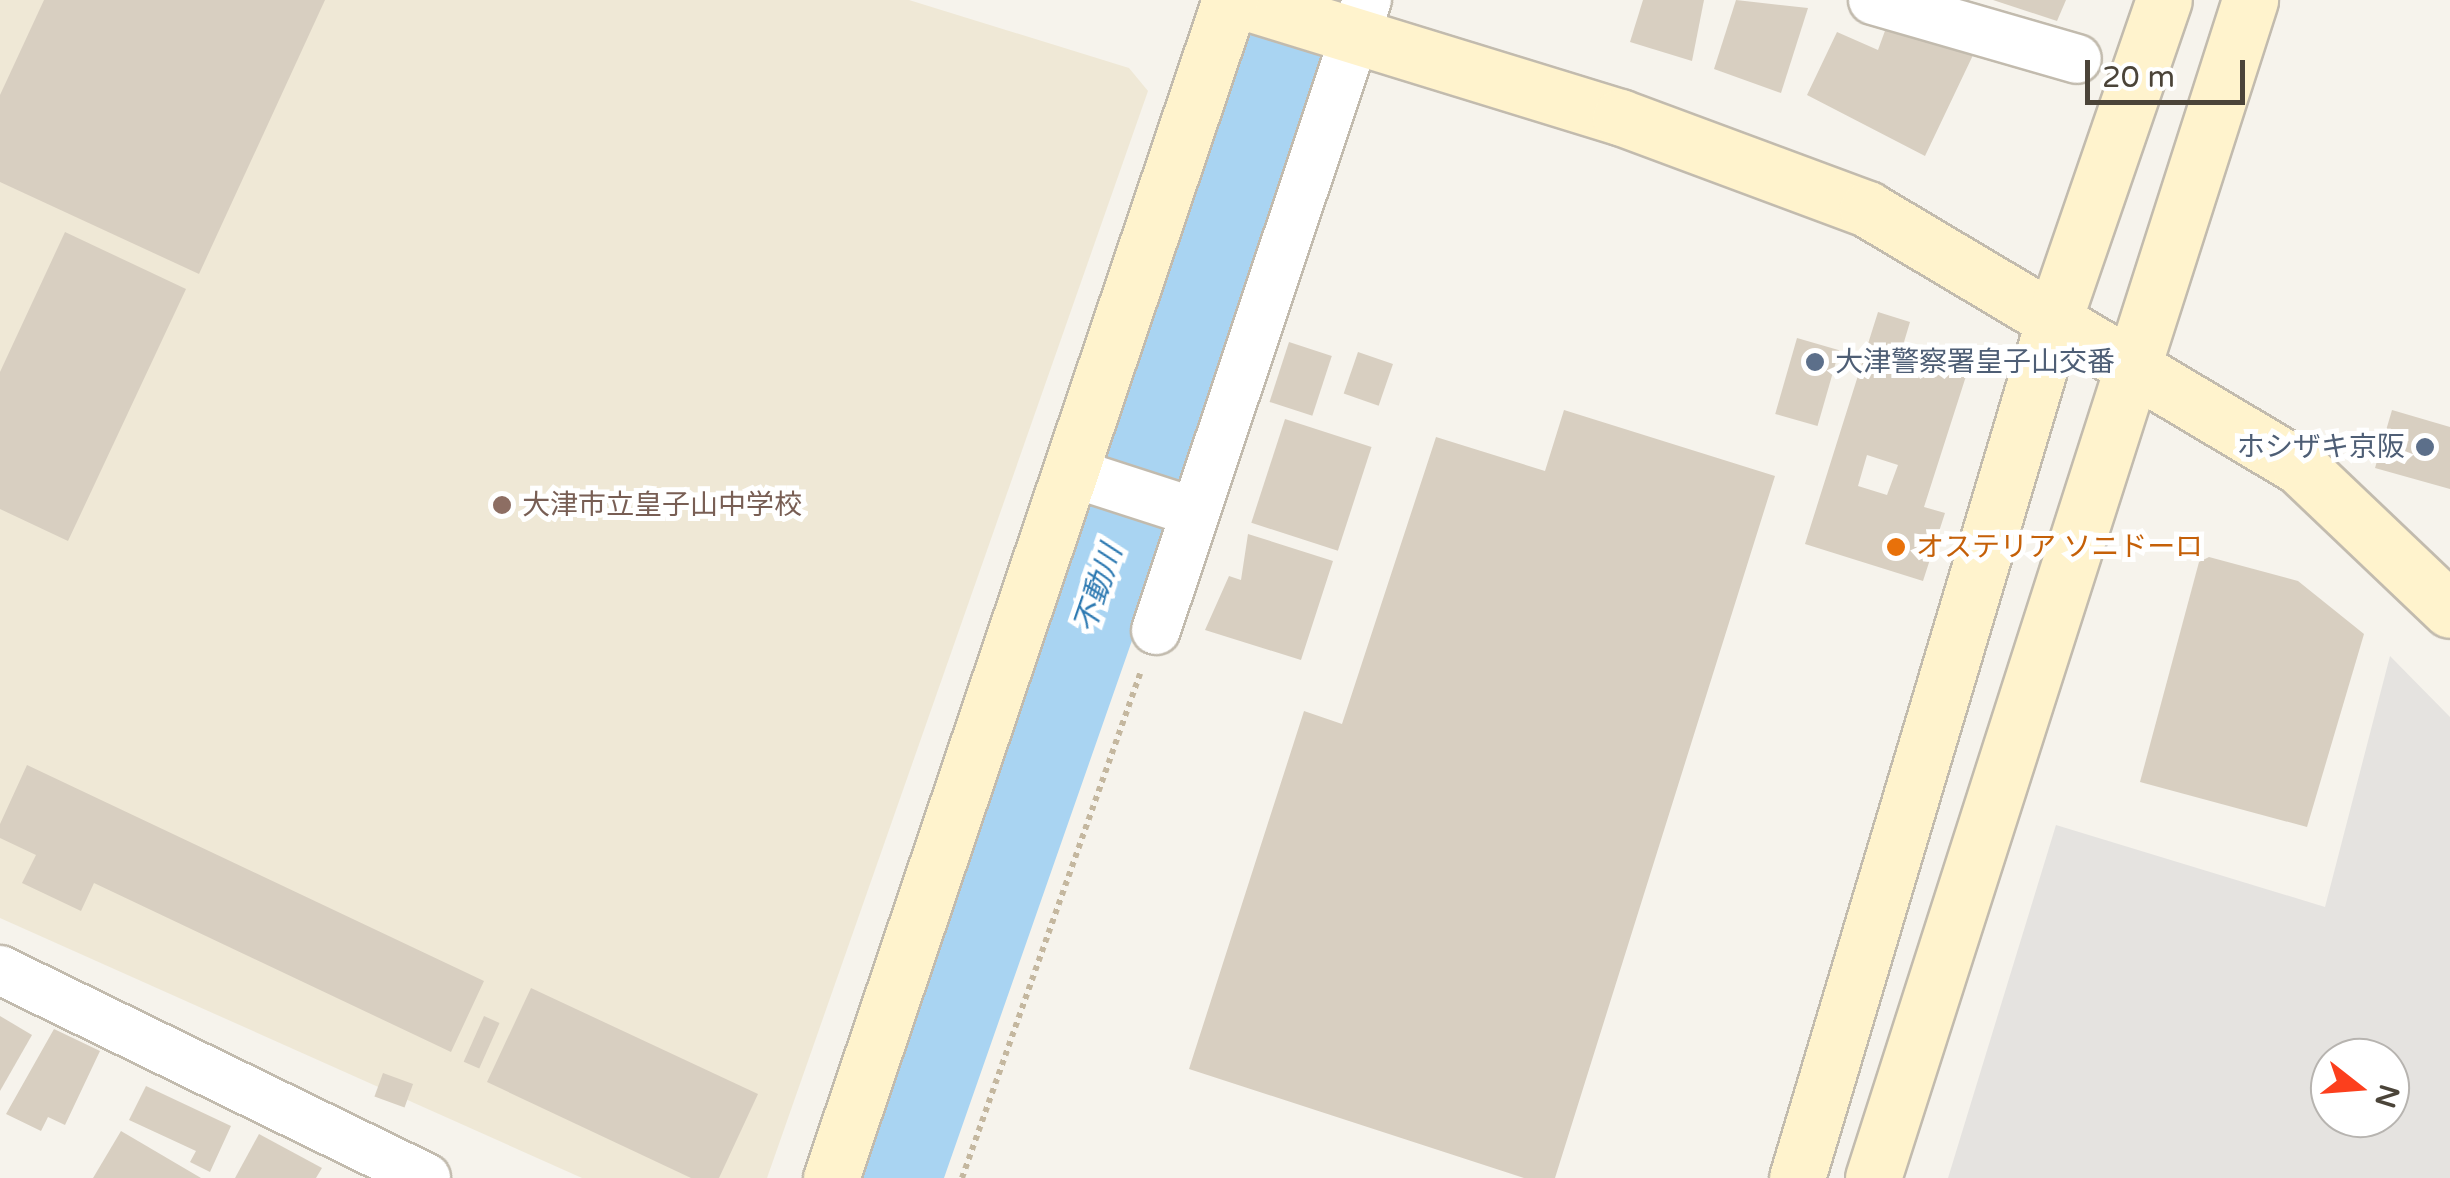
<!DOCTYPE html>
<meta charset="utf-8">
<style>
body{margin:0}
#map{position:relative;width:2450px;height:1178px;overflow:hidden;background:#f6f3ec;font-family:"Varela Round","Noto Sans JP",sans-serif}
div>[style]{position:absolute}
.education>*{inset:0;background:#efe8d6}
.parking>*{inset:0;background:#e5e3e0}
.river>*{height:95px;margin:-47.5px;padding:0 47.5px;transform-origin:47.5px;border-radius:47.5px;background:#a9d4f2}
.building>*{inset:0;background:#d8cfc1;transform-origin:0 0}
.path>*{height:6px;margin-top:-3px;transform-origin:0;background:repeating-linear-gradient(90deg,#c4b79f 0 5px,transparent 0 10px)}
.roads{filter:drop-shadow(2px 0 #c2bbae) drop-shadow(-2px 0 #c2bbae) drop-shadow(0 2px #c2bbae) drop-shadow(0 -2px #c2bbae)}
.street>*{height:48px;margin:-24px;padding:0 24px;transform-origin:24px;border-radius:24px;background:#fff}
.secondary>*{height:55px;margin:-27.5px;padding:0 27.5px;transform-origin:27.5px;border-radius:27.5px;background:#fff3cd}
.dots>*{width:28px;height:28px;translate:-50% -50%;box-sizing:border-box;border:5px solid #fff;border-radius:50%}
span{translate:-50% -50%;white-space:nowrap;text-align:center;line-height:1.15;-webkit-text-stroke:10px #fff;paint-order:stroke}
.service-label{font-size:28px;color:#4e5e75}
.left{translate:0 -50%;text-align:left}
.right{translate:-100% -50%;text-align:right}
.education-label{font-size:28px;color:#785e54}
.food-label{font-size:28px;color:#c56008}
.water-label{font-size:30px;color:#2e7ab2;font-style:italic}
.north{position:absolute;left:2310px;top:1038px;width:100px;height:100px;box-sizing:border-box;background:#fff;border:2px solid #b7b4b0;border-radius:50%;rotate:107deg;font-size:28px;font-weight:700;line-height:40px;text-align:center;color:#4b4439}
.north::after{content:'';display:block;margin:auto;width:35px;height:45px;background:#fc3f1d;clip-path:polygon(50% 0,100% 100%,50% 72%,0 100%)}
.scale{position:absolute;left:2085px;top:60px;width:160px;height:45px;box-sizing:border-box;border:5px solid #4b4439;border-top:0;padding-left:12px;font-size:30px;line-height:35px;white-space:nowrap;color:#4b4439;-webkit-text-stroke:8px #fff;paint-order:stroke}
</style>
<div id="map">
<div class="education">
<div style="clip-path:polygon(0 0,909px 0,1129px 68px,1148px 91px,767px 1178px,582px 1178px,0 918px)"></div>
</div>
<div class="parking">
<div style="clip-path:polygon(evenodd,2390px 656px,2450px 717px,2450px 1178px,1948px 1178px,2056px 825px,2325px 907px,2390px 656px,2330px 1058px,2390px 1058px,2390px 1118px,2330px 1118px,2330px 1058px)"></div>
</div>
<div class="river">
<div style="left:893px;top:1178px;width:1248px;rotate:-70.72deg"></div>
</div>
<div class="building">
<div style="clip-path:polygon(44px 0,325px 0,199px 274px,0 182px,0 95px)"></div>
<div style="clip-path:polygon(1643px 0,1704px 0,1692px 61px,1630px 42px)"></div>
<div style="clip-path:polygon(1736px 0,1808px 8px,1781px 93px,1714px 69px)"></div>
<div style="clip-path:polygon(1993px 0,2066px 0,2057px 21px)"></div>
<div style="clip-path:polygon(1886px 28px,1974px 53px,1925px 156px,1807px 95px,1837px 32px,1878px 50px)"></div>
<div style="clip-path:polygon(65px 232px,186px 289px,68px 541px,0 509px,0 372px)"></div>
<div style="clip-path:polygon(evenodd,1878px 312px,1910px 322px,1901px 352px,1967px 373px,1924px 507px,1945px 513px,1923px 581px,1805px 544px,1878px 312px,1867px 455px,1898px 465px,1887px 495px,1858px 486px,1867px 455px)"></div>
<div style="left:1797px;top:338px;width:44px;height:79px;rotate:16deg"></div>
<div style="left:1289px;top:342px;width:45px;height:63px;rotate:18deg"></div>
<div style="left:1358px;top:352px;width:37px;height:44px;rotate:19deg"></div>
<div style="clip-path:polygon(1564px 410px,1775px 476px,1555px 1178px,1524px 1178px,1189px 1069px,1304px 711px,1342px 724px,1436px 437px,1545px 471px)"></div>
<div style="clip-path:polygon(2392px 410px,2450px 427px,2450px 489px,2375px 468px)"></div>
<div style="left:1285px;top:419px;width:91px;height:109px;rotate:18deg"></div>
<div style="clip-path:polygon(1248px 534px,1333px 561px,1301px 660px,1205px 630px,1229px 576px,1241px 580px)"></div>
<div style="clip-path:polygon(2209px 557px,2298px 581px,2364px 634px,2307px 827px,2140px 782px,2199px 562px)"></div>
<div style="clip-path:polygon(27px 765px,484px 981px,451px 1052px,94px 883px,81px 911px,22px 883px,36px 855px,0 838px,0 824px)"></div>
<div style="clip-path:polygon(531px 988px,758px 1094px,719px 1178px,691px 1178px,487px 1082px)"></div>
<div style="clip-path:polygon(0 1016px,32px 1035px,0 1091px)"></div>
<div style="left:484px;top:1016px;width:17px;height:50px;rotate:24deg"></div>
<div style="clip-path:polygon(54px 1029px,100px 1051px,65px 1125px,48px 1117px,41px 1131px,6px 1114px)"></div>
<div style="left:383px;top:1073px;width:32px;height:25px;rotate:20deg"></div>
<div style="clip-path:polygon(146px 1086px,231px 1126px,210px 1172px,190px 1162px,196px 1151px,129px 1120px)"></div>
<div style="clip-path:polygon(121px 1131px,201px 1178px,93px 1178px)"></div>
<div style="clip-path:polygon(259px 1134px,322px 1168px,316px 1178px,235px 1178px)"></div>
</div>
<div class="path">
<div style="left:962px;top:1178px;width:535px;rotate:-70.55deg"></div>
</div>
<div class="roads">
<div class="street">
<div style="left:1873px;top:0;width:212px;rotate:16.1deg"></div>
<div style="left:1070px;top:472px;width:130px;rotate:17.9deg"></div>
<div style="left:1156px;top:630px;width:664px;rotate:-71.48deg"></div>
<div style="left:0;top:970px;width:474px;rotate:26deg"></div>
</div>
<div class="secondary">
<div style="left:1239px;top:0;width:399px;rotate:17.1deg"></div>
<div style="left:1620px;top:117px;width:264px;rotate:20.4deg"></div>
<div style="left:1867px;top:209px;width:504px;rotate:30.79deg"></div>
<div style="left:2300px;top:467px;width:207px;rotate:43.6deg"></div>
<div style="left:831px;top:1178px;width:1244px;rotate:-71.29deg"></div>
<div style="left:1797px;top:1178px;width:897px;rotate:-73.34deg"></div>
<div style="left:2054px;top:319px;width:337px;rotate:-71deg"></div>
<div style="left:1873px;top:1178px;width:1237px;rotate:-72.25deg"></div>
</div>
</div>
<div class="dots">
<div style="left:1815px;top:362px;background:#5c6f8a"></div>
<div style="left:2425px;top:447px;background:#5c6f8a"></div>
<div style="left:502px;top:505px;background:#8d6e63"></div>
<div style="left:1896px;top:547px;background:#e8710a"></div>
</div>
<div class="service-label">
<span class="left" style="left:1835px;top:362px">大津警察署皇子山交番</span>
<span class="right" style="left:2405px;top:447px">ホシザキ京阪</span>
</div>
<div class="education-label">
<span class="left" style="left:522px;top:505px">大津市立皇子山中学校</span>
</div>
<div class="food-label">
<span class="left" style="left:1916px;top:547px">オステリア ソニドーロ</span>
</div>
<div class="water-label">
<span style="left:1099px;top:589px;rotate:-71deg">不動川</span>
</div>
<div class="north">N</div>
<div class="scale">20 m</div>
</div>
